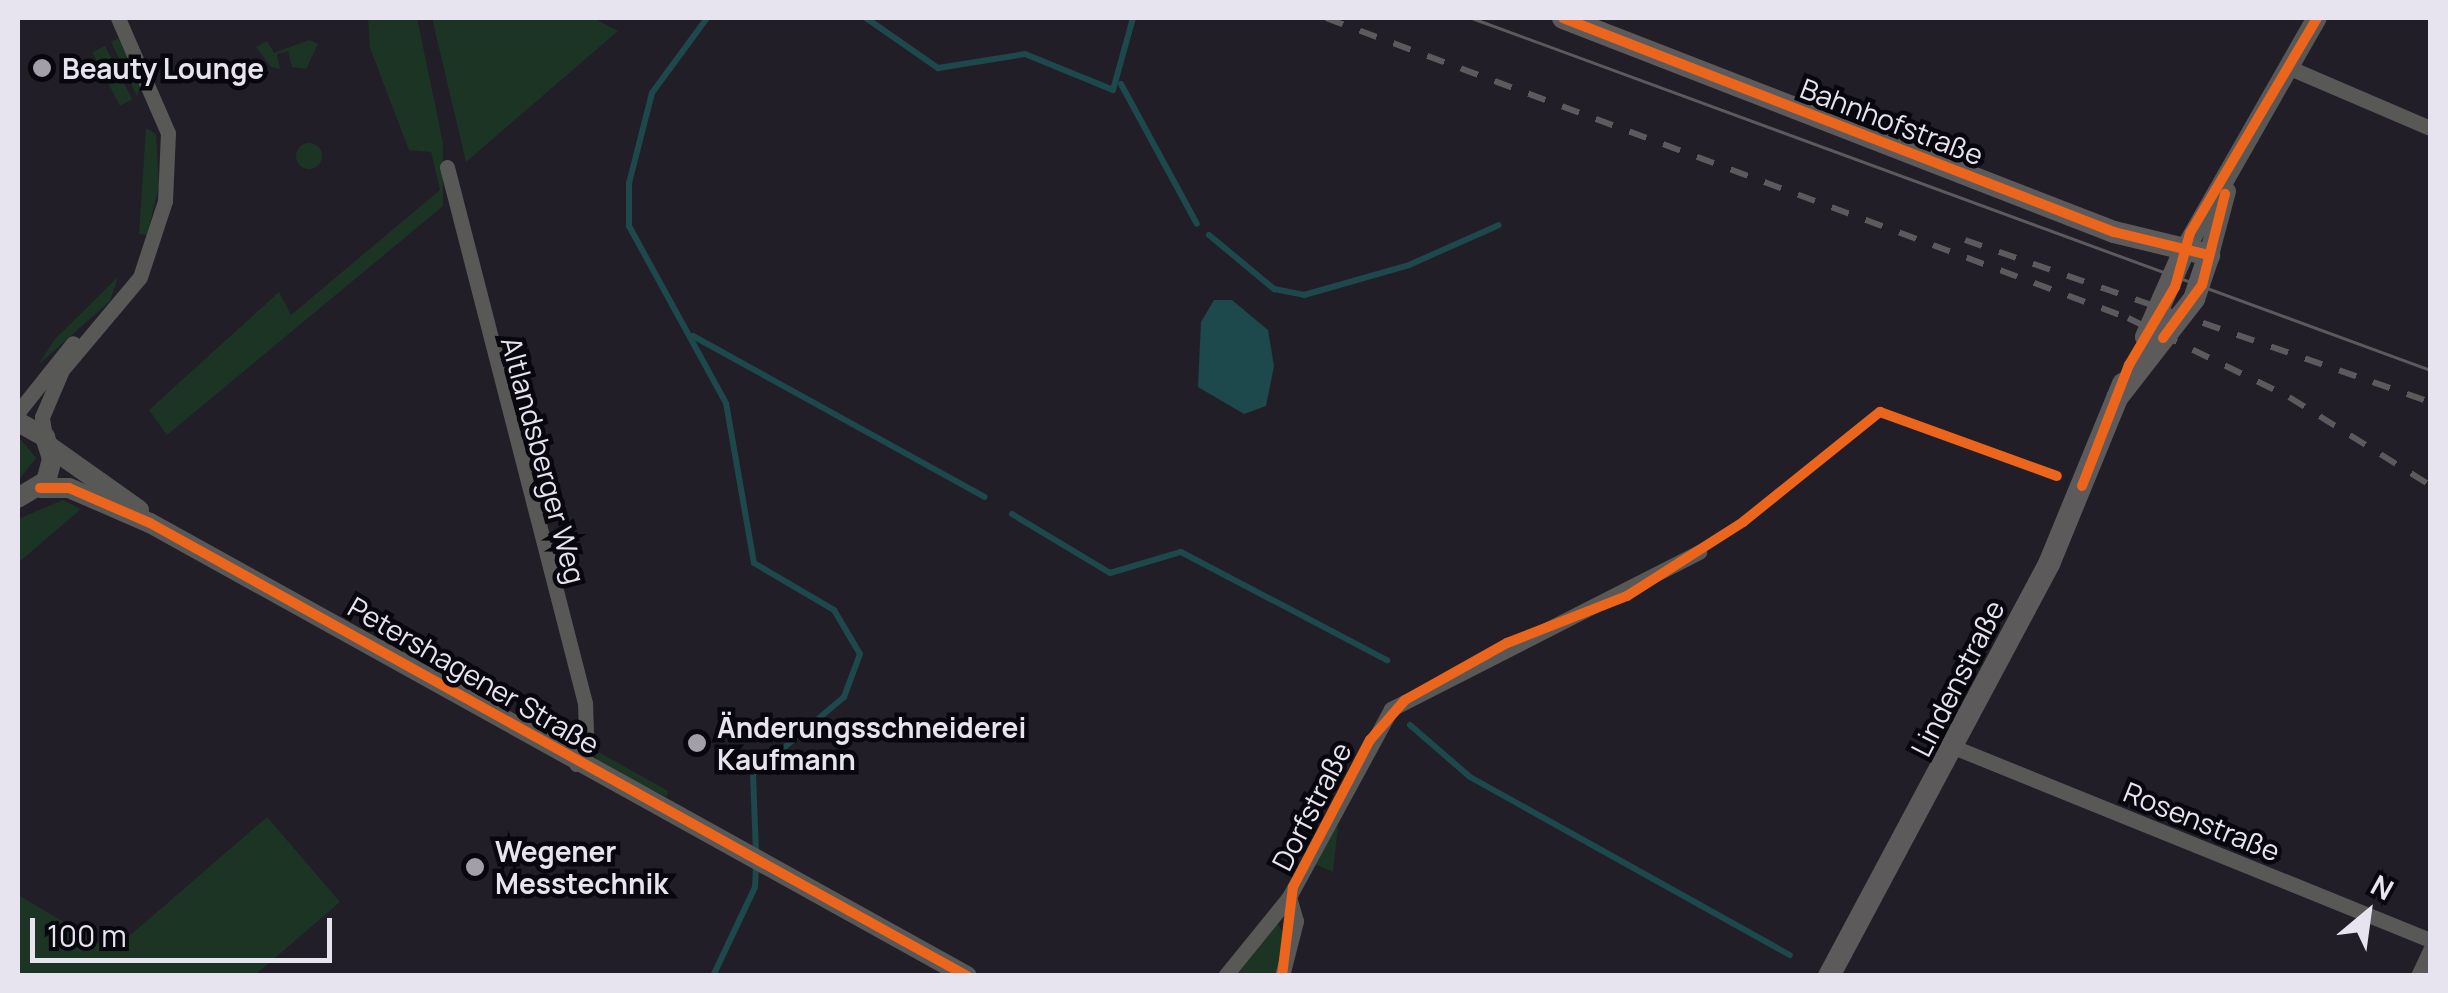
<!DOCTYPE html>
<meta charset="utf-8">
<style>
body{margin:0}
#map{position:relative;width:2448px;height:993px;overflow:hidden;background:#211e28;font-family:Manrope,sans-serif}
div>[style]{position:absolute}
.green>*{inset:0;background:#1c3424;transform-origin:0 0}
.round{border-radius:50%}
.water>*{inset:0;background:#1d484c}
.stream>*{height:6px;margin:-3px;padding:0 3px;transform-origin:3px;border-radius:3px;background:#1d484c}
.minor>*{height:15px;margin:-7.5px;padding:0 7.5px;transform-origin:7.5px;border-radius:7.5px;background:#585857}
.tertiary>*{height:20px;margin:-10px;padding:0 10px;transform-origin:10px;border-radius:10px;background:#585857}
.secondary>*{height:22px;margin:-11px;padding:0 11px;transform-origin:11px;border-radius:11px;background:#5c5a5a}
.tram>*{height:2.5px;margin:-1.25px;padding:0 1.25px;transform-origin:1.25px;border-radius:1.25px;background:#5b5a5d}
.rail>*{height:6px;margin-top:-3px;transform-origin:0;background:repeating-linear-gradient(90deg,#5b5a5d 0 18px,transparent 0 36px)}
.cycleway>*{height:10px;margin:-5px;padding:0 5px;transform-origin:5px;border-radius:5px;background:#eb651d}
.dots>*{width:28px;height:28px;translate:-50% -50%;box-sizing:border-box;border:5px solid #09070e;border-radius:50%}
span{translate:-50% -50%;white-space:nowrap;text-align:center;line-height:1.15;-webkit-text-stroke:9px #09070e;paint-order:stroke}
.poi-label{font-size:28px;color:#e7e4ef;font-weight:700}
.left{translate:0 -50%;text-align:left}
.street-label{font-size:28px;color:#e7e4ef}
.frame{position:absolute;inset:0;border:20px solid #e7e4ef;pointer-events:none}
.north{position:absolute;left:2318px;top:863px;width:100px;height:100px;-webkit-text-stroke:8px #09070e;paint-order:stroke;rotate:29deg;font-size:28px;font-weight:700;line-height:40px;text-align:center;color:#e7e4ef}
.north::after{content:'';display:block;margin:auto;width:35px;height:45px;background:#e7e4ef;clip-path:polygon(50% 0,100% 100%,50% 72%,0 100%)}
.scale{position:absolute;left:30px;top:918px;width:302px;height:45px;box-sizing:border-box;border:5px solid #e7e4ef;border-top:0;padding-left:12px;font-size:30px;line-height:35px;white-space:nowrap;color:#e7e4ef;-webkit-text-stroke:8px #09070e;paint-order:stroke}
</style>
<div id="map">
<div class="green">
<div style="clip-path:polygon(368px 18px,417px 18px,443px 143px,443px 206px,167px 435px,149px 410px,279px 292px,291px 315px,440px 190px,431px 152px,409px 150px,370px 48px)"></div>
<div style="clip-path:polygon(432px 18px,593px 18px,618px 31px,466px 162px)"></div>
<div style="clip-path:polygon(118px 38px,141px 85px,137px 96px,111px 42px)"></div>
<div style="clip-path:polygon(309px 40px,318px 44px,306px 69px,292px 67px,288px 51px,277px 54px,280px 69px,271px 67px,256px 47px,267px 41px,274px 53px)"></div>
<div style="left:105px;top:46px;width:60px;height:14px;rotate:63deg"></div>
<div style="clip-path:polygon(146px 128px,156px 134px,159px 186px,147px 235px,139px 234px)"></div>
<div class="round" style="left:296px;top:143px;width:26px;height:26px"></div>
<div style="clip-path:polygon(118px 277px,110px 301px,38px 365px,55px 339px)"></div>
<div style="clip-path:polygon(18px 436px,36px 458px,18px 481px)"></div>
<div style="clip-path:polygon(63px 500px,81px 509px,18px 563px,18px 519px)"></div>
<div style="clip-path:polygon(593px 749px,668px 791px,667px 797px,599px 765px)"></div>
<div style="clip-path:polygon(18px 776px,20px 896px,112px 951px,267px 817px,340px 902px,255px 975px,18px 975px)"></div>
<div style="clip-path:polygon(1332px 826px,1338px 827px,1333px 872px,1315px 864px)"></div>
<div style="clip-path:polygon(1277px 923px,1285px 935px,1275px 975px,1236px 976px)"></div>
</div>
<div class="water">
<div style="clip-path:polygon(1214px 300px,1232px 300px,1268px 330px,1274px 366px,1266px 406px,1244px 414px,1198px 387px,1201px 322px)"></div>
</div>
<div class="stream">
<div style="left:707px;top:18px;width:93px;rotate:126.3deg"></div>
<div style="left:652px;top:93px;width:93px;rotate:104.3deg"></div>
<div style="left:629px;top:183px;width:43px;rotate:90deg"></div>
<div style="left:629px;top:226px;width:202px;rotate:61.3deg"></div>
<div style="left:726px;top:403px;width:162px;rotate:80.1deg"></div>
<div style="left:754px;top:563px;width:93px;rotate:30.4deg"></div>
<div style="left:834px;top:610px;width:51px;rotate:59.4deg"></div>
<div style="left:860px;top:654px;width:46px;rotate:110.4deg"></div>
<div style="left:844px;top:697px;width:119px;rotate:139.8deg"></div>
<div style="left:753px;top:774px;width:79px;rotate:87.8deg"></div>
<div style="left:866px;top:18px;width:88px;rotate:34.8deg"></div>
<div style="left:938px;top:68px;width:88px;rotate:-9.1deg"></div>
<div style="left:1025px;top:54px;width:95px;rotate:22.2deg"></div>
<div style="left:1113px;top:90px;width:75px;rotate:-74.5deg"></div>
<div style="left:1121px;top:84px;width:159px;rotate:61.5deg"></div>
<div style="left:1209px;top:235px;width:85px;rotate:39.7deg"></div>
<div style="left:1274px;top:289px;width:31px;rotate:11deg"></div>
<div style="left:1304px;top:295px;width:109px;rotate:-15.9deg"></div>
<div style="left:1409px;top:265px;width:98px;rotate:-24deg"></div>
<div style="left:693px;top:336px;width:333px;rotate:28.9deg"></div>
<div style="left:1012px;top:514px;width:114px;rotate:31deg"></div>
<div style="left:1110px;top:573px;width:74px;rotate:-16.5deg"></div>
<div style="left:1181px;top:552px;width:233px;rotate:27.7deg"></div>
<div style="left:1410px;top:725px;width:79px;rotate:40.9deg"></div>
<div style="left:1470px;top:777px;width:366px;rotate:29.1deg"></div>
<div style="left:713px;top:976px;width:98px;rotate:-64.7deg"></div>
<div style="left:755px;top:887px;width:22px;rotate:-87deg"></div>
</div>
<div class="minor">
<div style="left:2290px;top:68px;width:152px;rotate:23.2deg"></div>
<div style="left:447px;top:167px;width:553px;rotate:75.56deg"></div>
<div style="left:585px;top:703px;width:38px;rotate:88deg"></div>
<div style="left:586px;top:741px;width:25px;rotate:113deg"></div>
<div style="left:18px;top:412px;width:88px;rotate:-51.4deg"></div>
<div style="left:45px;top:437px;width:20px;rotate:-99deg"></div>
<div style="left:42px;top:417px;width:51px;rotate:-66.9deg"></div>
<div style="left:62px;top:370px;width:121px;rotate:-50deg"></div>
<div style="left:140px;top:277px;width:80px;rotate:-71.8deg"></div>
<div style="left:165px;top:201px;width:68px;rotate:-87.5deg"></div>
<div style="left:168px;top:133px;width:125px;rotate:-113.5deg"></div>
<div style="left:1956px;top:748px;width:511px;rotate:22.05deg"></div>
<div style="left:1225px;top:976px;width:102px;rotate:-51deg"></div>
<div style="left:1289px;top:897px;width:214px;rotate:-61.5deg"></div>
<div style="left:1391px;top:709px;width:346px;rotate:-27deg"></div>
<div style="left:1282px;top:976px;width:57px;rotate:-75.7deg"></div>
<div style="left:1296px;top:921px;width:25px;rotate:-106deg"></div>
<div style="left:2418px;top:976px;width:29px;rotate:-65deg"></div>
</div>
<div class="tertiary">
<div style="left:2185px;top:249px;width:266px;rotate:-60.3deg"></div>
<div style="left:2209px;top:255px;width:66px;rotate:-75.1deg"></div>
<div style="left:18px;top:422px;width:31px;rotate:29deg"></div>
<div style="left:45px;top:437px;width:23px;rotate:72deg"></div>
<div style="left:52px;top:459px;width:23px;rotate:105deg"></div>
<div style="left:46px;top:481px;width:33px;rotate:149deg"></div>
<div style="left:50px;top:447px;width:109px;rotate:35.3deg"></div>
<div style="left:40px;top:488px;width:29px"></div>
<div style="left:69px;top:488px;width:88px;rotate:23.4deg"></div>
<div style="left:150px;top:523px;width:934px;rotate:29.01deg"></div>
</div>
<div class="secondary">
<div style="left:1563px;top:18px;width:591px;rotate:21.23deg"></div>
<div style="left:2114px;top:232px;width:98px;rotate:13.6deg"></div>
<div style="left:2209px;top:255px;width:46px;rotate:108.8deg"></div>
<div style="left:2194px;top:299px;width:125px;rotate:127.9deg"></div>
<div style="left:2146px;top:337px;width:96px;rotate:-66.1deg"></div>
<div style="left:1829px;top:976px;width:467px;rotate:-61.9deg"></div>
<div style="left:2049px;top:564px;width:195px;rotate:-67.7deg"></div>
</div>
<div class="tram">
<div style="left:1472px;top:18px;width:1021px;rotate:20.17deg"></div>
</div>
<div class="rail">
<div style="left:1326px;top:18px;width:856px;rotate:20.51deg"></div>
<div style="left:2128px;top:318px;width:179px;rotate:26.1deg"></div>
<div style="left:2289px;top:397px;width:166px;rotate:32deg"></div>
<div style="left:1965px;top:240px;width:492px;rotate:19.2deg"></div>
</div>
<div class="cycleway">
<div style="left:1563px;top:18px;width:591px;rotate:21.23deg"></div>
<div style="left:2114px;top:232px;width:98px;rotate:13.6deg"></div>
<div style="left:2163px;top:338px;width:66px;rotate:-53.7deg"></div>
<div style="left:2202px;top:285px;width:94px;rotate:-75.8deg"></div>
<div style="left:2082px;top:486px;width:130px;rotate:-68.8deg"></div>
<div style="left:2129px;top:365px;width:91px;rotate:-59.5deg"></div>
<div style="left:2175px;top:287px;width:56px;rotate:-74.5deg"></div>
<div style="left:2190px;top:233px;width:250px;rotate:-59.4deg"></div>
<div style="left:40px;top:488px;width:29px"></div>
<div style="left:69px;top:488px;width:88px;rotate:23.4deg"></div>
<div style="left:150px;top:523px;width:934px;rotate:29.01deg"></div>
<div style="left:1282px;top:976px;width:90px;rotate:-83deg"></div>
<div style="left:1293px;top:887px;width:166px;rotate:-62.4deg"></div>
<div style="left:1370px;top:740px;width:53px;rotate:-48.8deg"></div>
<div style="left:1405px;top:700px;width:117px;rotate:-29.2deg"></div>
<div style="left:1507px;top:643px;width:129px;rotate:-21.4deg"></div>
<div style="left:1627px;top:596px;width:138px;rotate:-32.5deg"></div>
<div style="left:1743px;top:522px;width:176px;rotate:-38.8deg"></div>
<div style="left:1880px;top:412px;width:188px;rotate:19.9deg"></div>
</div>
<div class="dots">
<div style="left:42px;top:68px;background:#a29fa9"></div>
<div style="left:697px;top:743px;background:#a29fa9"></div>
<div style="left:475px;top:867px;background:#a29fa9"></div>
</div>
<div class="poi-label">
<span class="left" style="left:62px;top:68px">Beauty Lounge</span>
<span class="left" style="left:717px;top:743px">Änderungsschneiderei<br>Kaufmann</span>
<span class="left" style="left:495px;top:867px">Wegener<br>Messtechnik</span>
</div>
<div class="street-label">
<span style="left:1892px;top:121px;rotate:21deg">Bahnhofstraße</span>
<span style="left:544px;top:460px;rotate:75deg">Altlandsberger Weg</span>
<span style="left:474px;top:675px;rotate:30deg">Petershagener Straße</span>
<span style="left:1957px;top:678px;rotate:-63deg">Lindenstraße</span>
<span style="left:1311px;top:806px;rotate:-63deg">Dorfstraße</span>
<span style="left:2202px;top:821px;rotate:22deg">Rosenstraße</span>
</div>
<div class="frame"></div>
<div class="north">N</div>
<div class="scale">100 m</div>
</div>
